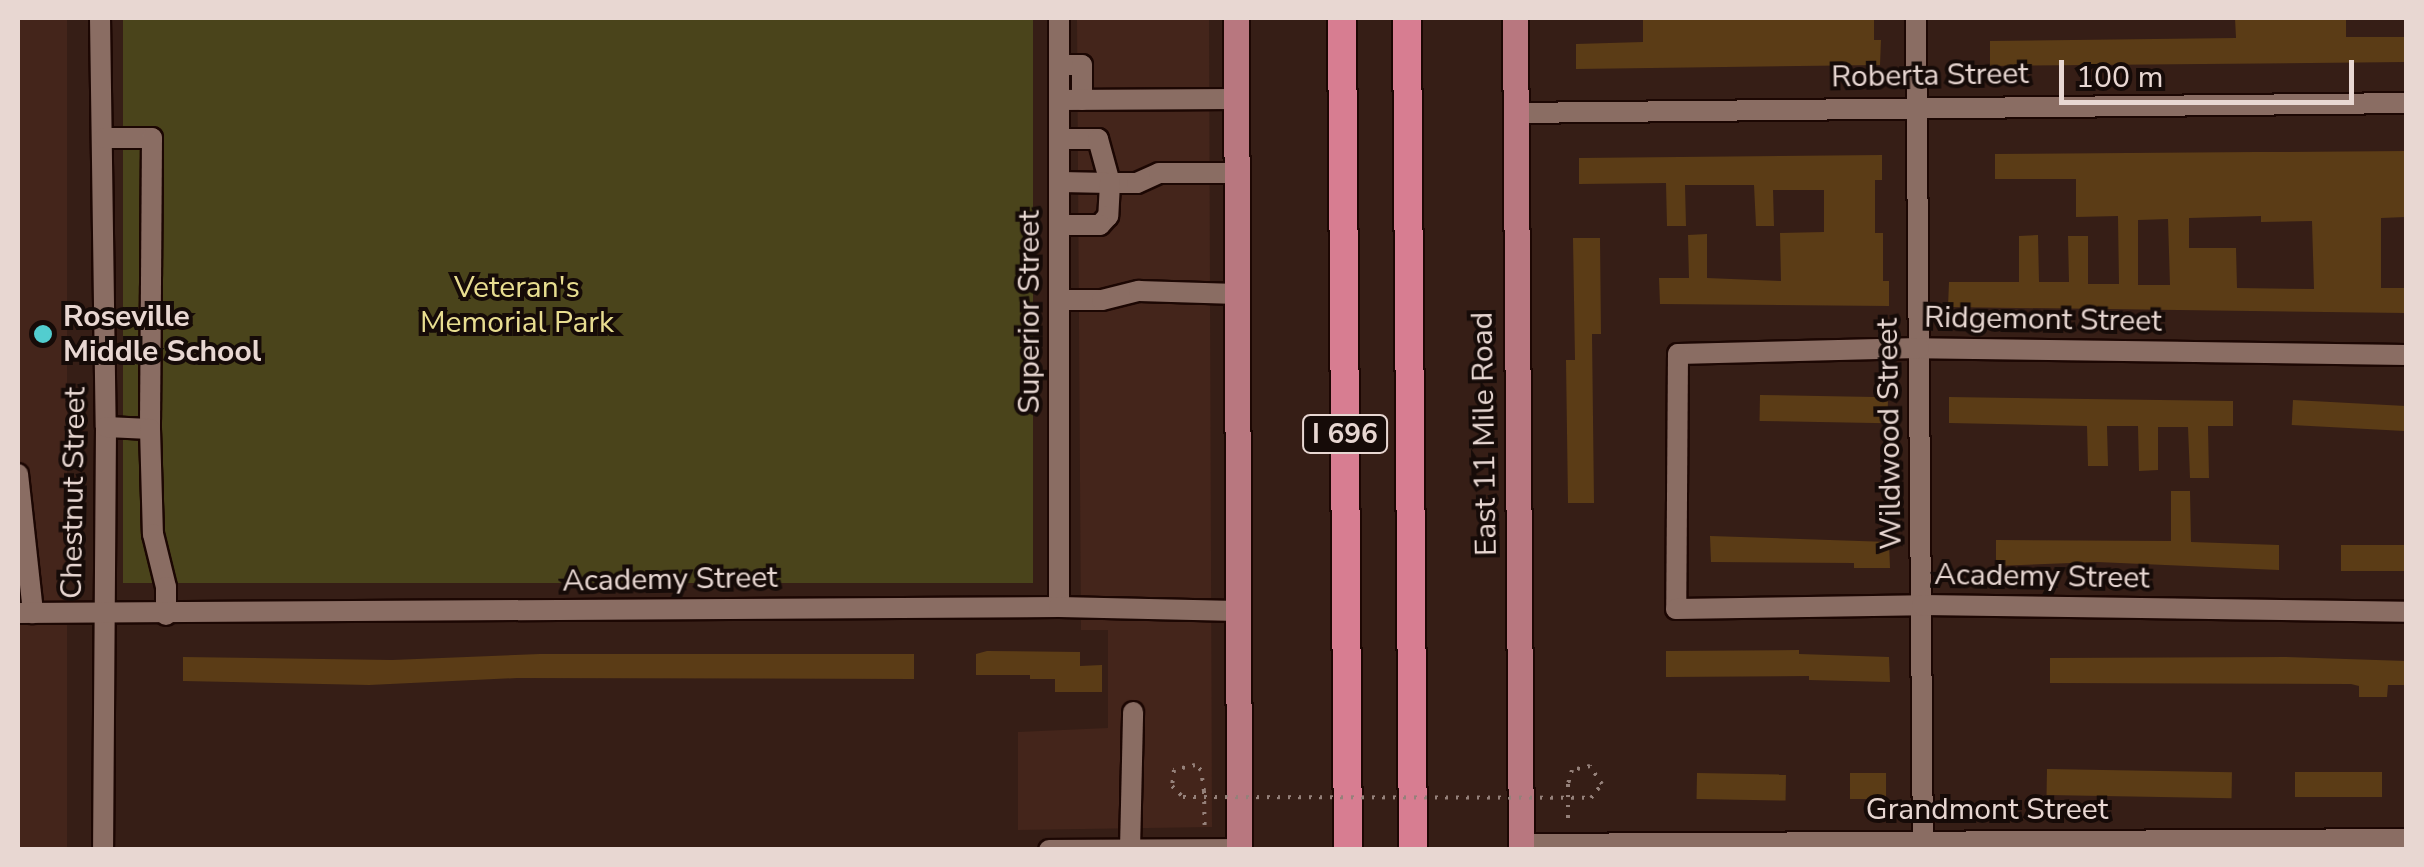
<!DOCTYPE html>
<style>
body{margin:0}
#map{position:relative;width:2424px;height:867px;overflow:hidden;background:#361e16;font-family:"Nunito Sans",sans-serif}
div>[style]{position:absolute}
.built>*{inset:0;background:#44251b;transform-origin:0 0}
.green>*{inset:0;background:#4a441b;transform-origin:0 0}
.building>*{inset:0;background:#5b3c16;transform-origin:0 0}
.path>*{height:4px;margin-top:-2px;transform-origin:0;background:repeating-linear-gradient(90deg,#95817a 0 2.5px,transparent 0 10.5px)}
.roads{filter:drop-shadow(2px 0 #1c0703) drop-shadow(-2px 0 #1c0703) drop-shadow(0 2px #1c0703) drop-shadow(0 -2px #1c0703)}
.minor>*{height:20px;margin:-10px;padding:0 10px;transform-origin:10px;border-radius:10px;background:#8a6d63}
.major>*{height:25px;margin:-12.5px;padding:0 12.5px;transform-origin:12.5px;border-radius:12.5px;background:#b8777f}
.highway>*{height:28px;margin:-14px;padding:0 14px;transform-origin:14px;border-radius:14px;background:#d77d91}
.path-bridge>*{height:4px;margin-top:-2px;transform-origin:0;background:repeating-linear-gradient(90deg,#95817a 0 2.5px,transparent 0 10.5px)}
.dots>*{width:28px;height:28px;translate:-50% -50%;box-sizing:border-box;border:5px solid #160b08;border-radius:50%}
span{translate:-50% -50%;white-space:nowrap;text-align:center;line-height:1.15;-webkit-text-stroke:8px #160b08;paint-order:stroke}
.shield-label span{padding:2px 8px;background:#160b08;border:2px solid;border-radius:8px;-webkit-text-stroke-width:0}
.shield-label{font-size:28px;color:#e8d7d2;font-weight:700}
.street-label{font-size:30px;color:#e8d7d2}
.park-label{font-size:30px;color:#e8dd90}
.poi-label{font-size:30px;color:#e8d7d2;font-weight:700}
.left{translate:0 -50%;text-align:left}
.frame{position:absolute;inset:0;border:20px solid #e8d7d2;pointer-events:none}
.scale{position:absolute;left:2059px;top:60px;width:295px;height:45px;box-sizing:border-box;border:5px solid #e8d7d2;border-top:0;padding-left:12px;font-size:30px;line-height:35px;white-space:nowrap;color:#e8d7d2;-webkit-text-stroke:8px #160b08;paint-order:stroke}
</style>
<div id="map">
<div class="built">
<div style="left:18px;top:18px;width:49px;height:831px"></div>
<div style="clip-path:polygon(1077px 18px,1209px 18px,1212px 827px,1018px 830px,1018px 732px,1108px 728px,1108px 630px,1081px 630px)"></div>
</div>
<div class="green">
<div style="left:1033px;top:20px;width:563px;height:910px;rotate:90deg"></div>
</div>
<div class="building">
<div style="clip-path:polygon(1643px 18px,1874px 18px,1874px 40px,1881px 40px,1880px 65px,1576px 69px,1576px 44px,1643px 42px)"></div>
<div style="clip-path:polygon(2235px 18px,2346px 18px,2346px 37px,2406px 37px,2406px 62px,1990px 66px,1990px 41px,2236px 38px)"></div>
<div style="clip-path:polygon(evenodd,2406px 151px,2406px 217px,2381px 218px,2381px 288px,2406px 288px,2406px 313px,1948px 307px,1949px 282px,2019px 282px,2019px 236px,2038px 235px,2039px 282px,2069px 282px,2068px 236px,2088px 236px,2088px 284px,2119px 284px,2118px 216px,2076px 217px,2076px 179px,1995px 179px,1995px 154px,2406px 151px,2261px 216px,2261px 222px,2312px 221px,2314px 289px,2237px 288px,2236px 248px,2189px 248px,2189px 218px,2261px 216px,2406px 151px,2168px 219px,2170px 285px,2138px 285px,2138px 220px,2168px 219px)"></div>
<div style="clip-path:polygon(1882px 155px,1882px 180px,1875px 180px,1875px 233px,1883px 233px,1883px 281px,1889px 281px,1889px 306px,1660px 304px,1659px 278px,1689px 278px,1688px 235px,1707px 234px,1707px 278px,1781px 281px,1780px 233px,1824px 232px,1824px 190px,1773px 190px,1774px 226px,1756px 226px,1754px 185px,1685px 185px,1686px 226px,1667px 226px,1666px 183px,1579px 184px,1579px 158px)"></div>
<div style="clip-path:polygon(1573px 238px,1600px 238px,1601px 334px,1592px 334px,1594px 503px,1568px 503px,1566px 360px,1575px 360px)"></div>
<div style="left:1760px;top:395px;width:128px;height:26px;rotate:1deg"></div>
<div style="clip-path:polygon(1949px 397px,2233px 401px,2233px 426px,2208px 426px,2209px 478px,2190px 478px,2188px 427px,2158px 427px,2158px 470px,2139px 471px,2138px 426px,2107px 426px,2108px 466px,2088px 466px,2087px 426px,1949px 423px)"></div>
<div style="left:2293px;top:400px;width:113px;height:25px;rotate:3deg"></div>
<div style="clip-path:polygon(2171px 491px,2190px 491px,2191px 542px,2279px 545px,2279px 570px,2097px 562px,1996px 566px,1996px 540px,2171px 541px)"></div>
<div style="clip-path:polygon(1710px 536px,1889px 542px,1890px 568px,1854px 568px,1854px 563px,1711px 562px)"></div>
<div style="left:2341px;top:545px;width:65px;height:26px"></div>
<div style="clip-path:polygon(1799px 650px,1799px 654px,1889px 657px,1890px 682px,1809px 680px,1809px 676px,1666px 677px,1666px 651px)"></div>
<div style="clip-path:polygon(987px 651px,1080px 652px,1080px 666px,1102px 665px,1102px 692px,1055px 692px,1055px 679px,1030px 679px,1030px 675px,976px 675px,976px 654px)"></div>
<div style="clip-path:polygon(540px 654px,914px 654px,914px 679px,517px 678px,369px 685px,183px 681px,183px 657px,392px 660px)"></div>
<div style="clip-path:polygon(2286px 657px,2406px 661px,2406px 685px,2388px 685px,2387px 697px,2359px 697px,2359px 686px,2351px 684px,2050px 683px,2050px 658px)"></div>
<div style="left:2047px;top:769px;width:185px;height:26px;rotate:1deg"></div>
<div style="left:2382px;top:772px;width:25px;height:87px;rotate:90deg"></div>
<div style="left:1697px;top:773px;width:89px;height:26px;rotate:1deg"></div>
<div style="left:1850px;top:773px;width:36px;height:26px"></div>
</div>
<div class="path">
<div style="left:1568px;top:784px;width:41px;rotate:90deg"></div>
<div style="left:1204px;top:791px;width:39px;rotate:89deg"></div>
</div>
<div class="roads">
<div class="minor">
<div style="left:100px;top:18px;width:409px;rotate:89.2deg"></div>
<div style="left:106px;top:427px;width:423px;rotate:90.4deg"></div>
<div style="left:1916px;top:18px;width:832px;rotate:89.52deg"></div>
<div style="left:1060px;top:65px;width:22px"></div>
<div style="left:1082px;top:65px;width:35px;rotate:90deg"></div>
<div style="left:1060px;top:100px;width:176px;rotate:-0.3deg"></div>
<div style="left:1514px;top:113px;width:892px;rotate:-0.64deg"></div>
<div style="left:104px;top:138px;width:48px"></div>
<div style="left:152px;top:138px;width:291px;rotate:90.4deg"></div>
<div style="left:150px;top:429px;width:44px;rotate:-177.4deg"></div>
<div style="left:1060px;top:139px;width:38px"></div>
<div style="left:1098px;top:139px;width:46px;rotate:74.7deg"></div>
<div style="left:1110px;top:183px;width:27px"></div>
<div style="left:1137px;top:183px;width:24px;rotate:-24deg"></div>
<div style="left:1159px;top:173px;width:77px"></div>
<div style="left:1060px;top:182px;width:50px;rotate:1.1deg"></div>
<div style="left:1110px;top:183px;width:33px;rotate:93deg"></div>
<div style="left:1108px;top:216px;width:12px;rotate:132deg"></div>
<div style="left:1100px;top:225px;width:39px;rotate:180deg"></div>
<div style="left:1061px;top:300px;width:41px"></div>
<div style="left:1102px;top:300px;width:38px;rotate:-14deg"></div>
<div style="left:1139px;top:291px;width:98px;rotate:1.8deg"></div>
<div style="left:2406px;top:355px;width:487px;rotate:-179.2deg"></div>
<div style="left:1919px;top:348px;width:241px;rotate:178.6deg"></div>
<div style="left:1678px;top:354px;width:255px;rotate:90.4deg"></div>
<div style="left:1676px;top:609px;width:246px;rotate:-0.9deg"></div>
<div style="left:1922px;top:605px;width:484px;rotate:0.8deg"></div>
<div style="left:150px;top:429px;width:105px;rotate:88.4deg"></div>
<div style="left:153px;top:534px;width:55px;rotate:76.2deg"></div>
<div style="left:166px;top:587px;width:28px;rotate:90deg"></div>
<div style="left:18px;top:474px;width:140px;rotate:83.8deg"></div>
<div style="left:1059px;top:607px;width:589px;rotate:-90deg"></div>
<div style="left:18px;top:613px;width:1041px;rotate:-0.33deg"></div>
<div style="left:1059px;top:607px;width:179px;rotate:1.3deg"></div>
<div style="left:1521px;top:844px;width:885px;rotate:-0.32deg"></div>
<div style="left:1130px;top:849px;width:137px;rotate:-88.7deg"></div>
<div style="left:1049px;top:850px;width:190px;rotate:-0.3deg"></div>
</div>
<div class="major">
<div style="left:1236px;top:18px;width:832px;rotate:89.79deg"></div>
<div style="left:1515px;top:18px;width:832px;rotate:89.59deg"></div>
</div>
<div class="highway">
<div style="left:1342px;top:18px;width:832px;rotate:89.59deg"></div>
<div style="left:1407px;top:18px;width:832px;rotate:89.59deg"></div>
</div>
</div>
<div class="path-bridge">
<div style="left:1204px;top:791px;width:21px;rotate:-98deg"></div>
<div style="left:1201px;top:770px;width:8px;rotate:-140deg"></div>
<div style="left:1195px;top:765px;width:22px;rotate:167deg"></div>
<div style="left:1174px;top:770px;width:16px;rotate:97deg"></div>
<div style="left:1172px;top:786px;width:16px;rotate:45deg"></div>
<div style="left:1183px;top:797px;width:408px;rotate:0.1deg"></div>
<div style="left:1591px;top:798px;width:18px;rotate:-52deg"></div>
<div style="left:1602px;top:784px;width:22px;rotate:-124deg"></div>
<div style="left:1590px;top:766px;width:18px;rotate:167deg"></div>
<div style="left:1572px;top:770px;width:15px;rotate:106deg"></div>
</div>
<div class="dots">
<div style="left:43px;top:334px;background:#52cdcf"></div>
</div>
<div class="shield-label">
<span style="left:1345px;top:434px">I 696</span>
</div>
<div class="street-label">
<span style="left:1930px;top:76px;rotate:-1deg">Roberta Street</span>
<span style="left:1030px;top:312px;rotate:-90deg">Superior Street</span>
<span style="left:2043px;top:320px;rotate:1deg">Ridgemont Street</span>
<span style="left:1485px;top:434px;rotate:-91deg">East 11 Mile Road</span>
<span style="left:1890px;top:434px;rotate:-91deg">Wildwood Street</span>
<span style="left:74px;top:493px;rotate:-89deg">Chestnut Street</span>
<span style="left:2042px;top:577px;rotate:1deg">Academy Street</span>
<span style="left:670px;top:580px;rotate:-1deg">Academy Street</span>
<span style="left:1987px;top:810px">Grandmont Street</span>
</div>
<div class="park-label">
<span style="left:517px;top:305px">Veteran's<br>Memorial Park</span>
</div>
<div class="poi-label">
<span class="left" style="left:63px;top:334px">Roseville<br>Middle School</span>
</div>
<div class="frame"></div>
<div class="scale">100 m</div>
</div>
